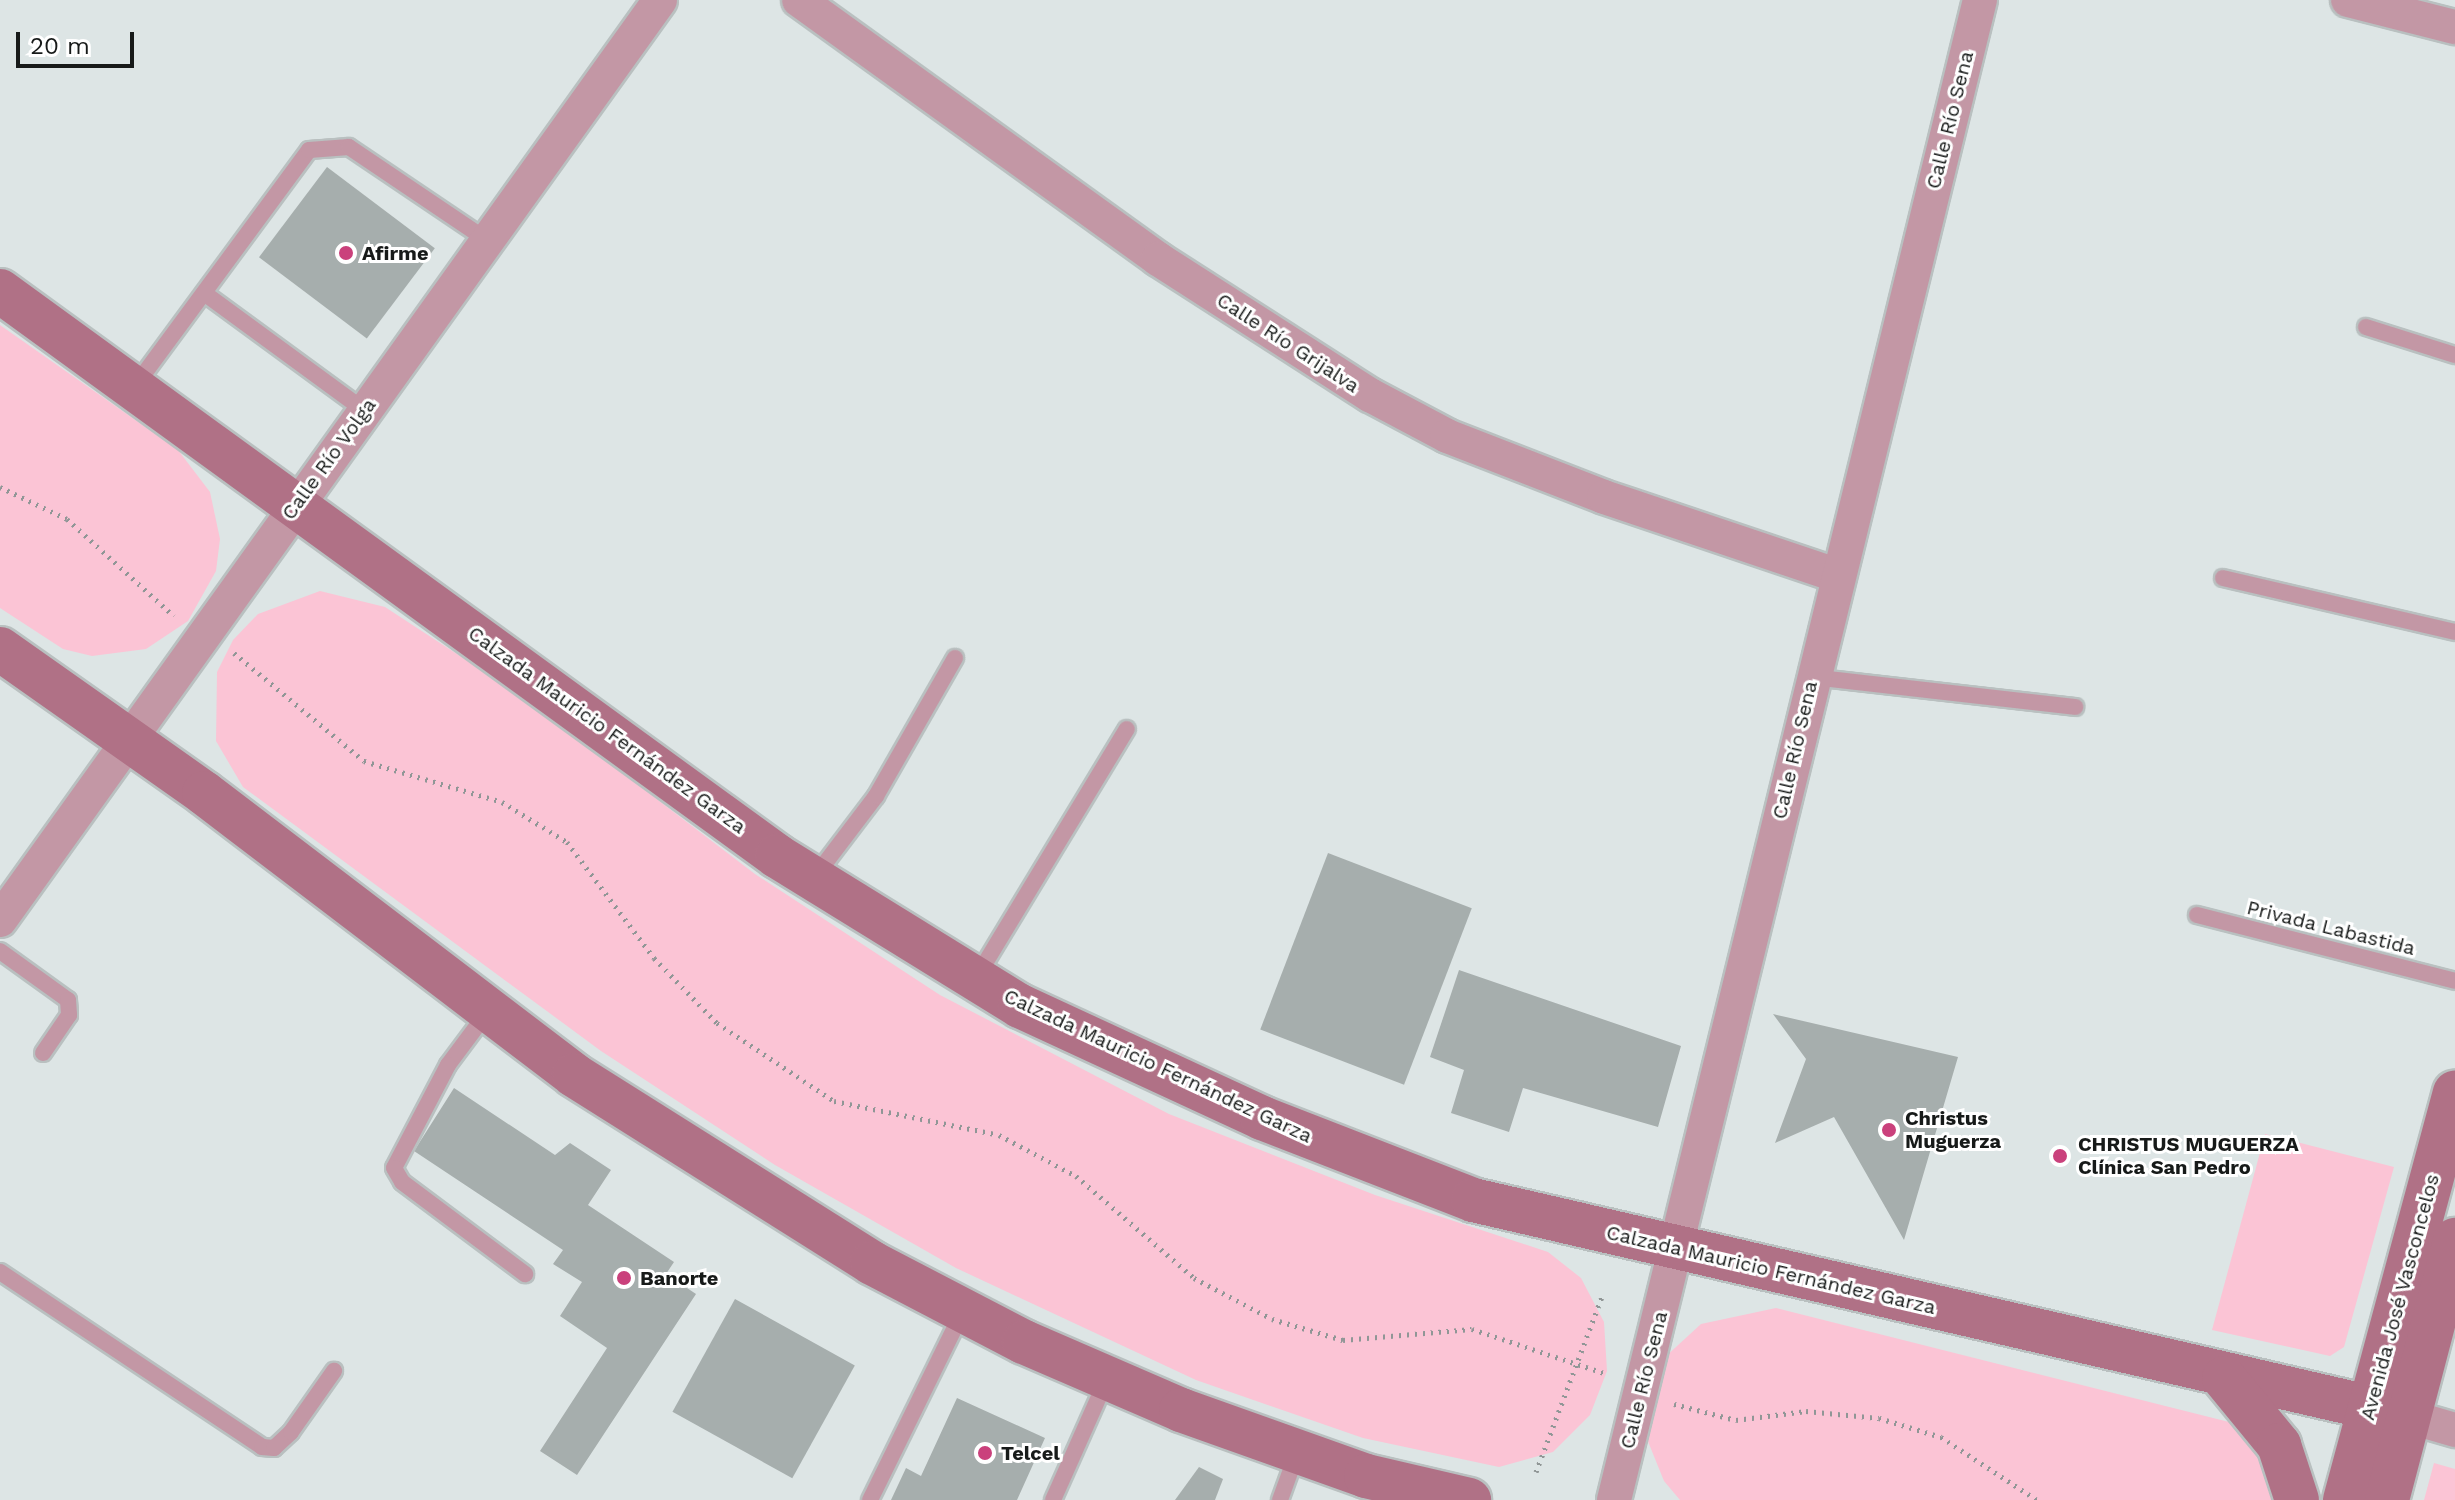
<!DOCTYPE html>
<meta charset="utf-8">
<style>
body{margin:0}
#map{position:relative;width:2455px;height:1500px;overflow:hidden;background:#dde5e5;font-family:"Work Sans",sans-serif}
div>[style]{position:absolute}
.green>*{inset:0;background:#fbc4d5}
.building>*{inset:0;background:#a6aead;transform-origin:0 0}
.path>*{height:5px;margin-top:-2.5px;transform-origin:0;background:repeating-linear-gradient(90deg,#909696 0 2px,transparent 0 8px)}
.roads{filter:drop-shadow(2px 0 #b9c0c0) drop-shadow(-2px 0 #b9c0c0) drop-shadow(0 2px #b9c0c0) drop-shadow(0 -2px #b9c0c0)}
.lane>*{height:16px;margin:-8px;padding:0 8px;transform-origin:8px;border-radius:8px;background:#c397a5}
.street>*{height:34px;margin:-17px;padding:0 17px;transform-origin:17px;border-radius:17px;background:#c397a5}
.secondary>*{height:44px;margin:-22px;padding:0 22px;transform-origin:22px;border-radius:22px;background:#b07186}
.dots>*{width:22px;height:22px;translate:-50% -50%;box-sizing:border-box;border:4px solid #fff;border-radius:50%}
span{translate:-50% -50%;white-space:nowrap;text-align:center;line-height:1.15;-webkit-text-stroke:6px #fff;paint-order:stroke}
.street-label{font-size:20px;color:#171a19}
.poi-label{font-size:20px;color:#171a19;font-weight:700}
.left{translate:0 -50%;text-align:left}
.scale{position:absolute;left:16px;top:32px;width:118px;height:36px;box-sizing:border-box;border:4px solid #171a19;border-top:0;padding-left:10px;font-size:24px;line-height:28px;white-space:nowrap;color:#171a19;-webkit-text-stroke:6px #fff;paint-order:stroke}
</style>
<div id="map">
<div class="green">
<div style="clip-path:polygon(0 325px,178px 450px,210px 492px,220px 539px,216px 571px,188px 621px,146px 649px,92px 656px,63px 649px,0 608px)"></div>
<div style="clip-path:polygon(320px 591px,385px 607px,524px 698px,755px 874px,940px 995px,1169px 1114px,1375px 1195px,1548px 1252px,1581px 1278px,1604px 1322px,1607px 1371px,1590px 1415px,1553px 1452px,1499px 1467px,1363px 1438px,1196px 1380px,956px 1268px,775px 1165px,601px 1051px,243px 787px,216px 741px,217px 672px,233px 640px,258px 614px)"></div>
<div style="clip-path:polygon(2265px 1134px,2394px 1167px,2344px 1347px,2330px 1356px,2212px 1330px)"></div>
<div style="clip-path:polygon(1776px 1308px,2229px 1422px,2262px 1456px,2279px 1500px,1680px 1500px,1664px 1481px,1647px 1439px,1646px 1415px,1664px 1358px,1701px 1324px)"></div>
<div style="clip-path:polygon(2434px 1463px,2455px 1469px,2455px 1500px,2424px 1500px)"></div>
</div>
<div class="building">
<div style="left:327px;top:167px;width:135px;height:113px;rotate:37deg"></div>
<div style="left:1328px;top:853px;width:154px;height:189px;rotate:21deg"></div>
<div style="clip-path:polygon(1459px 970px,1681px 1046px,1658px 1127px,1523px 1088px,1509px 1132px,1451px 1113px,1464px 1070px,1430px 1057px)"></div>
<div style="clip-path:polygon(1773px 1014px,1958px 1057px,1904px 1240px,1834px 1117px,1775px 1143px,1806px 1059px)"></div>
<div style="clip-path:polygon(454px 1088px,555px 1155px,570px 1143px,611px 1170px,588px 1205px,674px 1262px,666px 1274px,696px 1294px,577px 1475px,540px 1451px,607px 1348px,560px 1316px,582px 1282px,553px 1264px,563px 1250px,414px 1151px)"></div>
<div style="left:735px;top:1299px;width:137px;height:129px;rotate:29deg"></div>
<div style="clip-path:polygon(957px 1398px,1045px 1438px,1017px 1500px,891px 1500px,906px 1468px,921px 1476px)"></div>
<div style="clip-path:polygon(1199px 1467px,1223px 1479px,1215px 1500px,1175px 1500px)"></div>
</div>
<div class="path">
<div style="left:0;top:487px;width:74px;rotate:25.5deg"></div>
<div style="left:67px;top:519px;width:144px;rotate:42.2deg"></div>
<div style="left:234px;top:653px;width:169px;rotate:39.7deg"></div>
<div style="left:364px;top:761px;width:144px;rotate:16.5deg"></div>
<div style="left:502px;top:802px;width:76px;rotate:31.6deg"></div>
<div style="left:567px;top:842px;width:145px;rotate:53.1deg"></div>
<div style="left:654px;top:958px;width:91px;rotate:45.9deg"></div>
<div style="left:717px;top:1023px;width:141px;rotate:33.7deg"></div>
<div style="left:834px;top:1101px;width:168px;rotate:11.6deg"></div>
<div style="left:999px;top:1135px;width:87px;rotate:28deg"></div>
<div style="left:1076px;top:1176px;width:156px;rotate:40.8deg"></div>
<div style="left:1194px;top:1278px;width:88px;rotate:27.7deg"></div>
<div style="left:1272px;top:1319px;width:74px;rotate:16.5deg"></div>
<div style="left:1343px;top:1340px;width:129px;rotate:-4.9deg"></div>
<div style="left:1472px;top:1329px;width:142px;rotate:18.4deg"></div>
<div style="left:1674px;top:1404px;width:64px;rotate:14.5deg"></div>
<div style="left:1736px;top:1420px;width:71px;rotate:-7.3deg"></div>
<div style="left:1806px;top:1411px;width:73px;rotate:5.5deg"></div>
<div style="left:1879px;top:1418px;width:65px;rotate:17deg"></div>
<div style="left:1941px;top:1437px;width:115px;rotate:33.3deg"></div>
<div style="left:1536px;top:1472px;width:188px;rotate:-69.4deg"></div>
</div>
<div class="roads">
<div class="lane">
<div style="left:204px;top:293px;width:198px;rotate:36.2deg"></div>
<div style="left:2366px;top:327px;width:93px;rotate:17.5deg"></div>
<div style="left:135px;top:386px;width:293px;rotate:-53.6deg"></div>
<div style="left:309px;top:150px;width:40px;rotate:-4.3deg"></div>
<div style="left:349px;top:147px;width:166px;rotate:34deg"></div>
<div style="left:2223px;top:578px;width:238px;rotate:13.1deg"></div>
<div style="left:1812px;top:677px;width:265px;rotate:6.5deg"></div>
<div style="left:813px;top:879px;width:104px;rotate:-52.8deg"></div>
<div style="left:876px;top:796px;width:159px;rotate:-60.2deg"></div>
<div style="left:2197px;top:915px;width:266px;rotate:14.3deg"></div>
<div style="left:0;top:951px;width:84px;rotate:35.8deg"></div>
<div style="left:68px;top:1000px;width:15px;rotate:86deg"></div>
<div style="left:69px;top:1015px;width:46px;rotate:124.4deg"></div>
<div style="left:976px;top:978px;width:291px;rotate:-58.8deg"></div>
<div style="left:489px;top:1010px;width:69px;rotate:126.7deg"></div>
<div style="left:448px;top:1065px;width:116px;rotate:117.7deg"></div>
<div style="left:394px;top:1168px;width:16px;rotate:60deg"></div>
<div style="left:402px;top:1182px;width:154px;rotate:36.8deg"></div>
<div style="left:0;top:1272px;width:315px;rotate:33.7deg"></div>
<div style="left:262px;top:1447px;width:12px;rotate:5deg"></div>
<div style="left:274px;top:1448px;width:23px;rotate:-43deg"></div>
<div style="left:291px;top:1432px;width:75px;rotate:-54.8deg"></div>
<div style="left:870px;top:1500px;width:211px;rotate:-63.8deg"></div>
<div style="left:1053px;top:1500px;width:130px;rotate:-66deg"></div>
<div style="left:1280px;top:1500px;width:50px;rotate:-70.1deg"></div>
</div>
<div class="street">
<div style="left:799px;top:0;width:443px;rotate:35.8deg"></div>
<div style="left:1158px;top:259px;width:252px;rotate:32.7deg"></div>
<div style="left:1370px;top:395px;width:87px;rotate:28deg"></div>
<div style="left:1447px;top:436px;width:168px;rotate:21.2deg"></div>
<div style="left:1604px;top:497px;width:245px;rotate:18.6deg"></div>
<div style="left:2348px;top:0;width:110px;rotate:14.2deg"></div>
<div style="left:0;top:920px;width:1132px;rotate:-54.34deg"></div>
<div style="left:2407px;top:1416px;width:50px;rotate:16.3deg"></div>
<div style="left:1614px;top:1500px;width:1544px;rotate:-76.29deg"></div>
</div>
<div class="secondary">
<div style="left:0;top:291px;width:961px;rotate:36.02deg"></div>
<div style="left:777px;top:856px;width:286px;rotate:31.7deg"></div>
<div style="left:1020px;top:1006px;width:267px;rotate:24.8deg"></div>
<div style="left:1262px;top:1118px;width:226px;rotate:21.2deg"></div>
<div style="left:1473px;top:1200px;width:959px;rotate:13.02deg"></div>
<div style="left:0;top:649px;width:250px;rotate:35.2deg"></div>
<div style="left:204px;top:793px;width:465px;rotate:37.3deg"></div>
<div style="left:574px;top:1075px;width:352px;rotate:32.2deg"></div>
<div style="left:872px;top:1263px;width:171px;rotate:27.5deg"></div>
<div style="left:1024px;top:1342px;width:171px;rotate:23.4deg"></div>
<div style="left:1181px;top:1410px;width:196px;rotate:19.6deg"></div>
<div style="left:1366px;top:1476px;width:106px;rotate:13.1deg"></div>
<div style="left:2224px;top:1378px;width:87px;rotate:50.6deg"></div>
<div style="left:2279px;top:1445px;width:58px;rotate:71.9deg"></div>
<div style="left:2345px;top:1500px;width:422px;rotate:-74.9deg"></div>
<div style="left:2387px;top:1500px;width:269px;rotate:-75.3deg"></div>
</div>
</div>
<div class="dots">
<div style="left:346px;top:253px;background:#ca417c"></div>
<div style="left:1889px;top:1130px;background:#ca417c"></div>
<div style="left:2060px;top:1156px;background:#ca417c"></div>
<div style="left:624px;top:1278px;background:#ca417c"></div>
<div style="left:985px;top:1453px;background:#ca417c"></div>
</div>
<div class="street-label">
<span style="left:1950px;top:120px;rotate:-76deg">Calle Río Sena</span>
<span style="left:1288px;top:343px;rotate:33deg">Calle Río Grijalva</span>
<span style="left:329px;top:459px;rotate:-54deg">Calle Río Volga</span>
<span style="left:607px;top:730px;rotate:36deg">Calzada Mauricio Fernández Garza</span>
<span style="left:1795px;top:750px;rotate:-77deg">Calle Río Sena</span>
<span style="left:2331px;top:928px;rotate:14deg">Privada Labastida</span>
<span style="left:1158px;top:1066px;rotate:25deg">Calzada Mauricio Fernández Garza</span>
<span style="left:1771px;top:1270px;rotate:13deg">Calzada Mauricio Fernández Garza</span>
<span style="left:2400px;top:1297px;rotate:-75deg">Avenida José Vasconcelos</span>
<span style="left:1644px;top:1380px;rotate:-76deg">Calle Río Sena</span>
</div>
<div class="poi-label">
<span class="left" style="left:362px;top:253px">Afirme</span>
<span class="left" style="left:1905px;top:1130px">Christus<br>Muguerza</span>
<span class="left" style="left:2078px;top:1156px">CHRISTUS MUGUERZA<br>Clínica San Pedro</span>
<span class="left" style="left:640px;top:1278px">Banorte</span>
<span class="left" style="left:1001px;top:1453px">Telcel</span>
</div>
<div class="scale">20 m</div>
</div>
